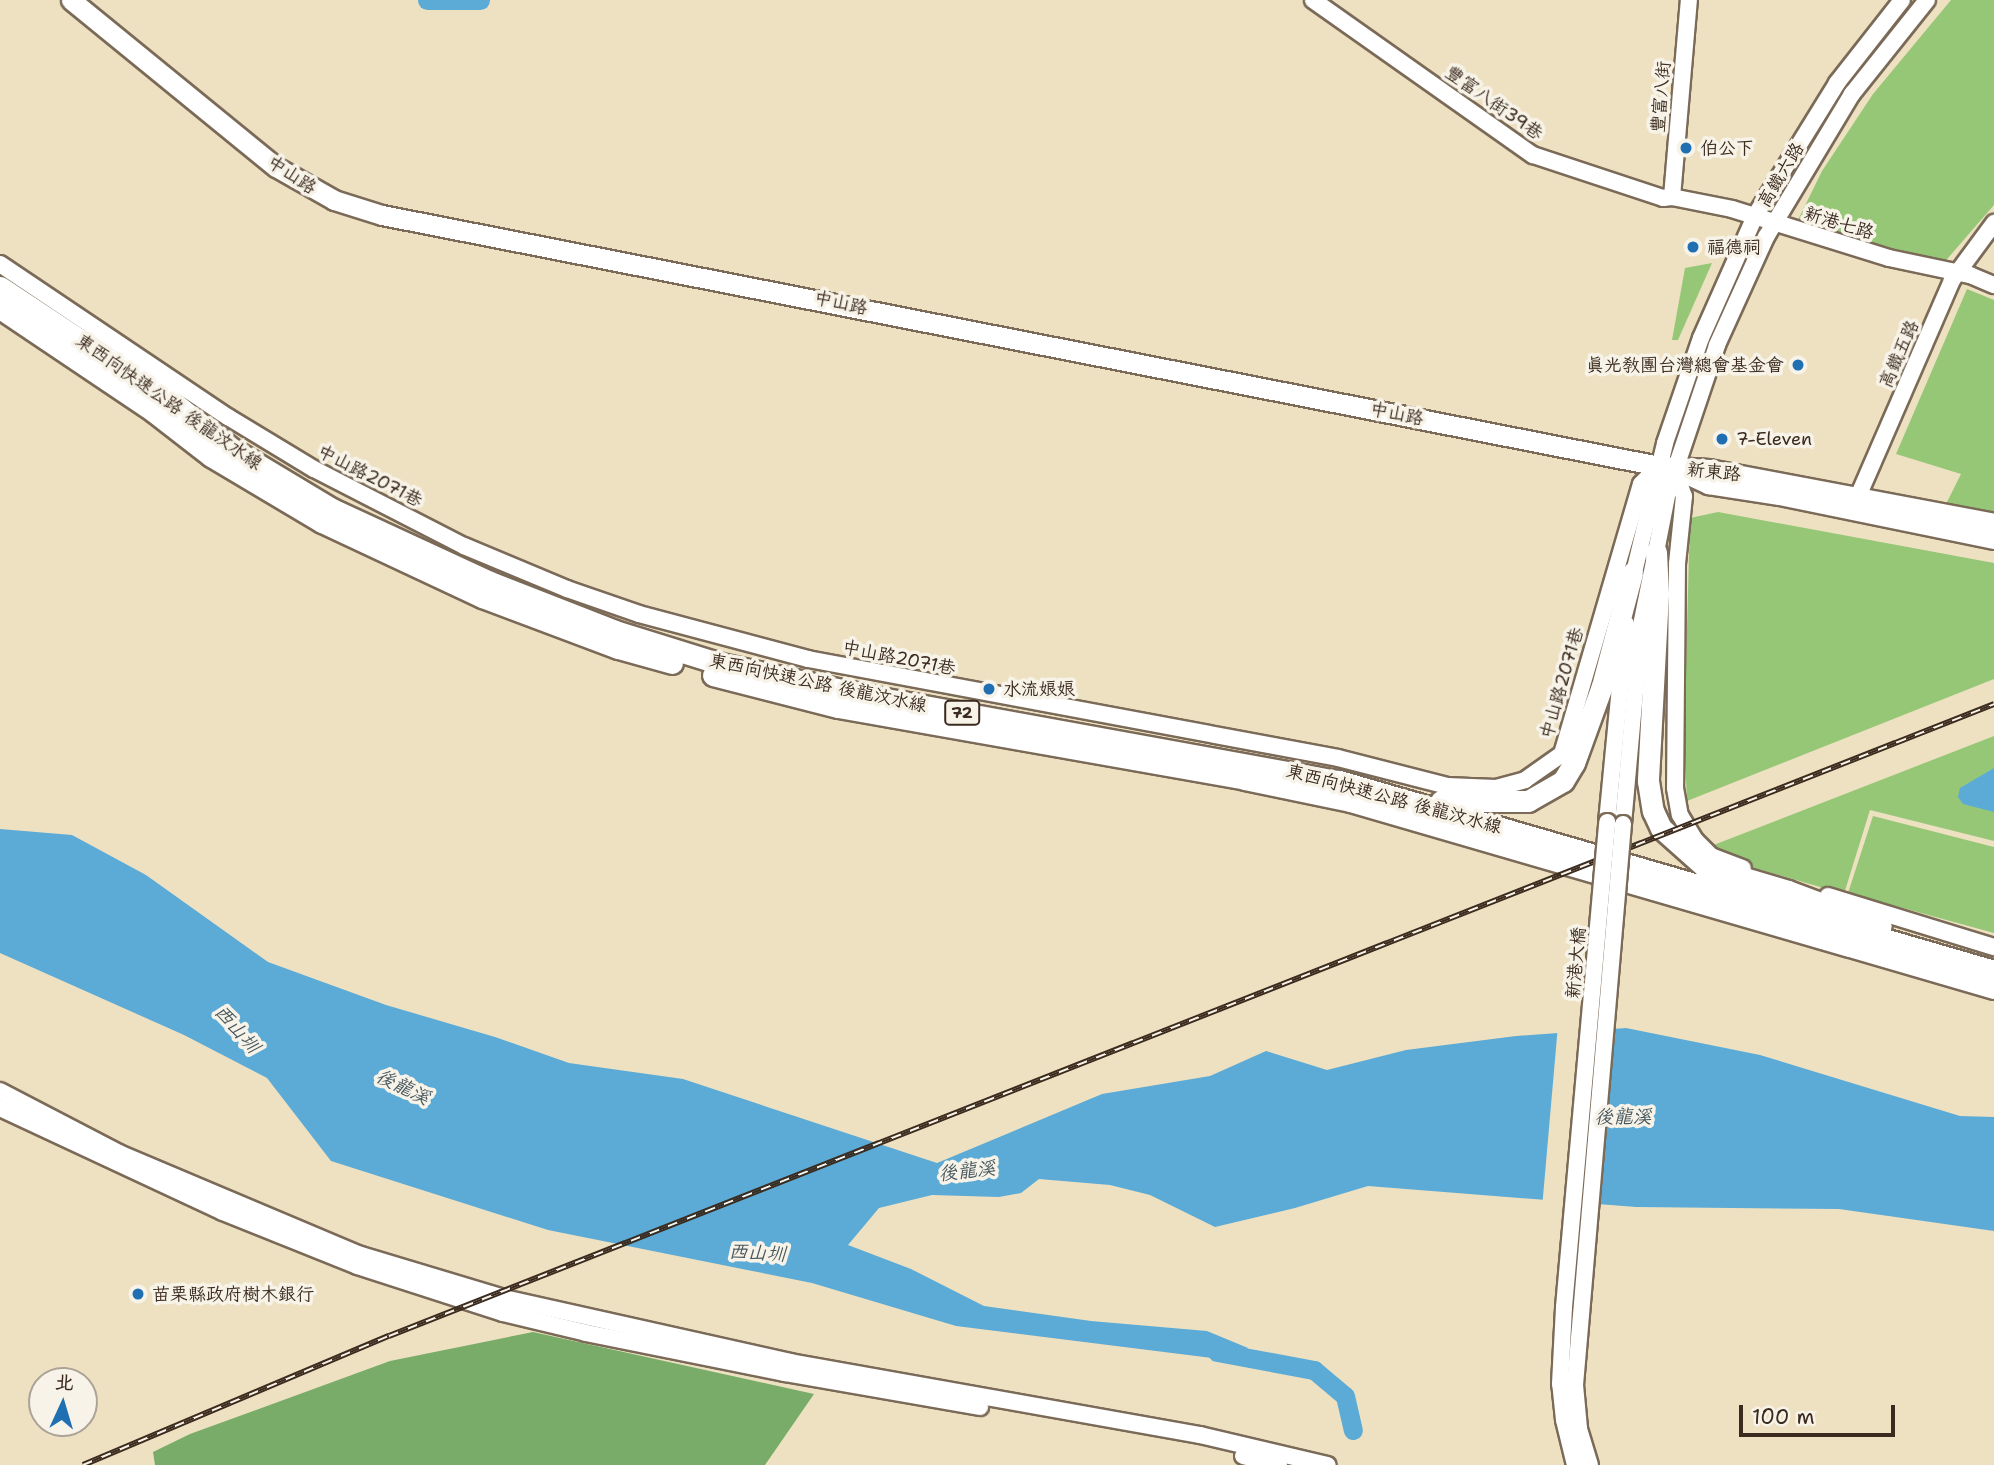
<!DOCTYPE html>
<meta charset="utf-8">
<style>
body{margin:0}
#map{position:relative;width:1994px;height:1465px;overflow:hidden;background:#eee1c2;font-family:"Shantell Sans","LXGW WenKai TC",sans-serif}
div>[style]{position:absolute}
.green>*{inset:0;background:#96c777}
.forest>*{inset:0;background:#78ac68}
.water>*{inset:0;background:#5cabd6}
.pier>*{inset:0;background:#eee1c2;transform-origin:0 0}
.river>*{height:19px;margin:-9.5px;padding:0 9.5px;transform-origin:9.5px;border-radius:9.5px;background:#5cabd6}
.roads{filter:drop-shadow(2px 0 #7a6a57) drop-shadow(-2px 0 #7a6a57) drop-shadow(0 2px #7a6a57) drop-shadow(0 -2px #7a6a57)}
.minor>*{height:16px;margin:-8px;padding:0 8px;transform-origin:8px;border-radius:8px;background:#fff}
.major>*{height:19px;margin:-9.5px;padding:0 9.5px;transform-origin:9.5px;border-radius:9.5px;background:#fff}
.highway>*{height:21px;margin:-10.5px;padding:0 10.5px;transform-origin:10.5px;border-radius:10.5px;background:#fff}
.rail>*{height:6px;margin-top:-3px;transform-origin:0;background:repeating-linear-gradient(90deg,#f7f3e8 0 10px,#3b2a1e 0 20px);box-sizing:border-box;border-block:2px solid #3b2a1e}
.bridges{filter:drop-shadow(2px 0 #7a6a57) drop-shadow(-2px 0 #7a6a57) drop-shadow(0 2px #7a6a57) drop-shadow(0 -2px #7a6a57)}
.minor-bridge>*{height:16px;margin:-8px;padding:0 8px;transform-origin:8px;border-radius:8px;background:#fff}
.dots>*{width:19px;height:19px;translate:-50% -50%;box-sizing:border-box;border:4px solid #f7f3e8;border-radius:50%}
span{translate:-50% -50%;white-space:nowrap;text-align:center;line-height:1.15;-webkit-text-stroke:7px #f7f3e8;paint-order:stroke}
.shield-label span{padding:2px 5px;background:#f7f3e8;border:2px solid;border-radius:5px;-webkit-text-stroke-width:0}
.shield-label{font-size:16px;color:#3b2a1e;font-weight:700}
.street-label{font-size:18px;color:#3b2a1e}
.poi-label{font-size:18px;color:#3b2a1e}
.left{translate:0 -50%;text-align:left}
.right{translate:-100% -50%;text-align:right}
.water-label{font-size:19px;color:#47575e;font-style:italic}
.north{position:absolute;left:28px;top:1367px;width:70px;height:70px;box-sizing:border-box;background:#f7f3e8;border:2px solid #aca397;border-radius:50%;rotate:4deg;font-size:19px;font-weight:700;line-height:28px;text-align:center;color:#3b2a1e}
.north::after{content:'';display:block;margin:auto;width:24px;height:32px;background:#1f6fb2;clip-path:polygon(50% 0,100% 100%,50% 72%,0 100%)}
.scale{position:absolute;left:1739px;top:1405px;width:156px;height:32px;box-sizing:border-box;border:4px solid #3b2a1e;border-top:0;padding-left:9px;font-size:21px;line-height:24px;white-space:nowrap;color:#3b2a1e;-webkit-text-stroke:5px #f7f3e8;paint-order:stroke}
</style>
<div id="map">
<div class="green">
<div style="clip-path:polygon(1951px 0,1994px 0,1994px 205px,1942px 265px,1824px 233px,1797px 222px,1822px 171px,1873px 94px)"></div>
<div style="clip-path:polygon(1712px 263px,1678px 340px,1672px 340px,1685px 268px)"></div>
<div style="clip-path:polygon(1967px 289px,1994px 300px,1994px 514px,1946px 504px,1961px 474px,1896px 454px)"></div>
<div style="clip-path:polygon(1718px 512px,1994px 563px,1994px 679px,1687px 801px,1684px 739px,1690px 518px)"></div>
<div style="clip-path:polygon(1994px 736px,1994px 841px,1870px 810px,1844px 894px,1751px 867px,1711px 846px)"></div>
<div style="clip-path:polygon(1873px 816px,1994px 847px,1994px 933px,1848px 893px)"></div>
</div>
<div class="forest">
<div style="clip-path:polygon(533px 1332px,814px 1394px,765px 1465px,155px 1465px,153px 1452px,190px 1434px,390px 1361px)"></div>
</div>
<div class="water">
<div style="clip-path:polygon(1994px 768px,1994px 812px,1963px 804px,1958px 797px,1960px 788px)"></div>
<div style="clip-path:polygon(0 829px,72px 835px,146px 875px,268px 962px,386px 1005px,495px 1037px,569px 1063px,683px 1079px,937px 1163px,1102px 1094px,1210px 1076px,1266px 1051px,1327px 1070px,1406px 1050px,1516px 1036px,1626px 1028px,1760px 1055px,1960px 1116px,1994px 1117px,1994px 1231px,1839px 1209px,1636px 1207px,1368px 1186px,1295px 1208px,1215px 1227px,1150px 1195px,1110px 1185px,1039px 1179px,1021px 1193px,999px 1197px,932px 1195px,879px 1208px,848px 1245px,911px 1269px,984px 1306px,1091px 1321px,1207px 1331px,1248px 1348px,1236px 1361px,956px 1326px,812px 1283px,548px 1230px,331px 1161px,267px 1078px,184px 1035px,0 953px)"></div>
</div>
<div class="pier">
<div style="left:1597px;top:1027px;width:180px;height:39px;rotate:95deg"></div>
</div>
<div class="river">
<div style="left:427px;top:0;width:53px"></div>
<div style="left:1217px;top:1352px;width:99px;rotate:10.5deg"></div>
<div style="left:1314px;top:1370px;width:40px;rotate:40deg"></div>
<div style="left:1345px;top:1396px;width:35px;rotate:77deg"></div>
</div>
<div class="roads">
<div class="minor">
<div style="left:1313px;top:0;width:269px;rotate:35.2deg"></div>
<div style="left:1533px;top:155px;width:137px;rotate:18.3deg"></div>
<div style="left:1663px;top:198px;width:9px;rotate:-6deg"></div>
<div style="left:1672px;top:197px;width:61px;rotate:11.3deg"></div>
<div style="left:1732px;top:209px;width:164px;rotate:17.3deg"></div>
<div style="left:1889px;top:258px;width:83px;rotate:11.9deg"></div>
<div style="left:1970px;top:275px;width:26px;rotate:23deg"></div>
<div style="left:1672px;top:197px;width:198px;rotate:-85.1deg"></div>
<div style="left:0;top:264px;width:275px;rotate:33.9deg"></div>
<div style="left:228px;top:417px;width:100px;rotate:31.2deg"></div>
<div style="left:314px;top:469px;width:169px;rotate:27.2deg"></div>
<div style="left:464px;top:546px;width:112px;rotate:22.7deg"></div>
<div style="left:567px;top:589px;width:76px;rotate:19.1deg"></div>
<div style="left:639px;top:614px;width:175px;rotate:14.9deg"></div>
<div style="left:808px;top:659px;width:539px;rotate:10.58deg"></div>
<div style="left:1338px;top:758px;width:113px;rotate:14.4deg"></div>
<div style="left:1447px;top:786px;width:49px;rotate:2.3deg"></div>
<div style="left:1496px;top:788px;width:30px;rotate:-15deg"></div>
<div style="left:1525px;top:780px;width:45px;rotate:-35.1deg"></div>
<div style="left:1562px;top:754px;width:281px;rotate:-73.7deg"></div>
<div style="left:1641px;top:484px;width:25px;rotate:-45deg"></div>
<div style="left:1674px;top:469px;width:29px;rotate:70deg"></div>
<div style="left:1684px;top:496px;width:68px;rotate:95.9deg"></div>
<div style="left:1677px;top:564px;width:224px;rotate:90.5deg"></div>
<div style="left:1675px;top:788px;width:27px;rotate:80deg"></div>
<div style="left:1680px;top:815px;width:29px;rotate:59deg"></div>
<div style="left:1695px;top:840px;width:23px;rotate:45deg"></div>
<div style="left:1711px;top:856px;width:34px;rotate:21deg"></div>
<div style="left:1853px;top:508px;width:249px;rotate:-66.5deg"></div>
<div style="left:1952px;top:280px;width:71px;rotate:-53.6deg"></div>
<div style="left:1631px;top:585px;width:146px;rotate:-76.5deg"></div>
<div style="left:1665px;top:443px;width:111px;rotate:-71.1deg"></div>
<div style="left:1701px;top:338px;width:133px;rotate:-66.1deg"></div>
<div style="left:1755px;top:216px;width:156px;rotate:-58.3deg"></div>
<div style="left:1837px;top:83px;width:105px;rotate:-51.9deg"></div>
<div style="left:1607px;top:822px;width:199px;rotate:-84.5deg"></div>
<div style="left:1623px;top:824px;width:200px;rotate:-84.8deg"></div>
<div style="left:1641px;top:625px;width:75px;rotate:-78.4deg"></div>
<div style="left:1656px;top:552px;width:62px;rotate:-78.9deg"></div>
<div style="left:1668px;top:491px;width:154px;rotate:-71.4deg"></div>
<div style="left:1717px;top:345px;width:119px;rotate:-65.6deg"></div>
<div style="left:1766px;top:237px;width:167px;rotate:-59deg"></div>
<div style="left:1852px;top:94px;width:120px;rotate:-51.4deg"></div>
<div style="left:1828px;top:896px;width:174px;rotate:17.1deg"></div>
<div style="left:0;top:1091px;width:134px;rotate:27.5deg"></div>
<div style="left:119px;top:1153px;width:263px;rotate:22.9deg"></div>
<div style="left:361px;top:1255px;width:149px;rotate:16.7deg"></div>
<div style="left:504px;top:1298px;width:293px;rotate:12.6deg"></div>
<div style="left:790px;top:1362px;width:416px;rotate:10.1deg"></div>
<div style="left:1200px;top:1435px;width:131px;rotate:13.2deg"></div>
<div style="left:0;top:1108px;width:246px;rotate:25deg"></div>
<div style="left:223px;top:1212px;width:144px;rotate:21.9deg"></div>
<div style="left:357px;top:1266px;width:153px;rotate:17.8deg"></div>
<div style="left:503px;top:1313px;width:85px;rotate:13.5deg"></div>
<div style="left:586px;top:1333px;width:203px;rotate:11.4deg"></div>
<div style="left:785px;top:1373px;width:198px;rotate:9.9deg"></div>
<div style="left:1243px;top:1456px;width:37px;rotate:14deg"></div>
</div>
<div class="major">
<div style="left:71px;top:0;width:264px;rotate:39.2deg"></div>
<div style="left:276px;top:167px;width:67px;rotate:29.6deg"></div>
<div style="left:334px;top:200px;width:50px;rotate:17.4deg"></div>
<div style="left:382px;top:215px;width:1301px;rotate:11.12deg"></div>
<div style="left:1659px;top:466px;width:50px;rotate:3.4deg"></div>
<div style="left:1709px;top:469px;width:290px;rotate:10.7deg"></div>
<div style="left:1682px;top:472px;width:29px;rotate:25deg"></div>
<div style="left:1708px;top:484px;width:72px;rotate:8.8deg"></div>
<div style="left:1779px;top:495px;width:219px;rotate:11.6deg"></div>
</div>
<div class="highway">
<div style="left:0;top:287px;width:203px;rotate:33.5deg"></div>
<div style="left:169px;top:399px;width:80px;rotate:38.4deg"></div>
<div style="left:232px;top:449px;width:117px;rotate:31deg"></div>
<div style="left:332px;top:509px;width:174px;rotate:24.8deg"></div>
<div style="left:490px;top:582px;width:134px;rotate:21.4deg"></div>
<div style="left:615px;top:631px;width:111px;rotate:17.3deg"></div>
<div style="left:721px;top:664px;width:157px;rotate:12.1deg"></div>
<div style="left:875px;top:697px;width:472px;rotate:10.3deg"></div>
<div style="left:1339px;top:781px;width:682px;rotate:16.18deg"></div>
<div style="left:0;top:308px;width:184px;rotate:33.9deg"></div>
<div style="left:153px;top:411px;width:73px;rotate:37.8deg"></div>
<div style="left:211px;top:456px;width:129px;rotate:30.7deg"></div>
<div style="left:322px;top:522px;width:177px;rotate:25.1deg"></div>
<div style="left:482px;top:597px;width:145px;rotate:20.6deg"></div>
<div style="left:618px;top:648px;width:56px;rotate:15.5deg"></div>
<div style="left:1656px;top:552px;width:42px;rotate:87.3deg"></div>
<div style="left:1658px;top:594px;width:187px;rotate:93.1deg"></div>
<div style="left:1648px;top:781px;width:30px;rotate:81deg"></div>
<div style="left:1653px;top:811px;width:19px;rotate:65deg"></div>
<div style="left:1661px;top:828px;width:57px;rotate:41.5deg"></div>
<div style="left:1704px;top:866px;width:88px;rotate:16.6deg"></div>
<div style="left:1788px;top:891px;width:99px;rotate:20.6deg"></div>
<div style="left:713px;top:675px;width:129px;rotate:14.4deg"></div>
<div style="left:838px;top:707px;width:413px;rotate:10deg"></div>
<div style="left:1245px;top:779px;width:107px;rotate:11.8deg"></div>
<div style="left:1350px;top:801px;width:671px;rotate:16.19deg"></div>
<div style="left:1441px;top:801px;width:87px"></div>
<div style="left:1528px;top:801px;width:40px;rotate:-29.7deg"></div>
<div style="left:1563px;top:781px;width:21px;rotate:-59deg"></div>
<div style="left:1574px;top:763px;width:82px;rotate:-70deg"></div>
<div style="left:1602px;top:686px;width:117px;rotate:-75.1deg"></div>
</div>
</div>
<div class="rail">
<div style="left:83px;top:1465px;width:332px;rotate:-22.9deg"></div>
<div style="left:389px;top:1336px;width:1725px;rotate:-21.49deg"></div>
</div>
<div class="bridges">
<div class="minor-bridge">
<div style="left:1575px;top:1465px;width:46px;rotate:-103.7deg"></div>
<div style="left:1564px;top:1420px;width:36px;rotate:-96deg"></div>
<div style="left:1560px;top:1384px;width:77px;rotate:-87deg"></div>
<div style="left:1564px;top:1307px;width:487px;rotate:-84.9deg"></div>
<div style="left:1590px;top:1465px;width:39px;rotate:-107deg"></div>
<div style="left:1579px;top:1428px;width:43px;rotate:-95.3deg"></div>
<div style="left:1575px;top:1385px;width:563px;rotate:-85.11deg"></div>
</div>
</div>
<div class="dots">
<div style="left:1686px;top:148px;background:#1f6fb2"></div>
<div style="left:1693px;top:247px;background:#1f6fb2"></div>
<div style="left:1798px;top:365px;background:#1f6fb2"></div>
<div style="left:1722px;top:439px;background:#1f6fb2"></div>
<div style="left:989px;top:689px;background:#1f6fb2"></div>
<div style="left:138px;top:1294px;background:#1f6fb2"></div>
</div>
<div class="shield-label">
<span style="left:962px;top:713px">72</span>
</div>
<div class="street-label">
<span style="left:1661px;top:97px;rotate:-85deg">豐富八街</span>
<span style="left:1494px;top:103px;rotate:35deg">豐富八街39巷</span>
<span style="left:292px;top:175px;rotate:33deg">中山路</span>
<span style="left:1781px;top:175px;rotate:-59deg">高鐵六路</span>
<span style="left:1839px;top:223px;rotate:17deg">新港七路</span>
<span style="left:841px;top:303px;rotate:12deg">中山路</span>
<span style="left:1899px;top:354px;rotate:-66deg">高鐵五路</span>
<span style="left:169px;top:402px;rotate:35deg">東西向快速公路 後龍汶水線</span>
<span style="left:1397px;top:414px;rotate:11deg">中山路</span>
<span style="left:1714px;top:472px;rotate:6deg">新東路</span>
<span style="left:370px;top:476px;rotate:27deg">中山路2071巷</span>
<span style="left:899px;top:658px;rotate:11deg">中山路2071巷</span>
<span style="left:818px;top:683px;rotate:12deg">東西向快速公路 後龍汶水線</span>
<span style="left:1562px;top:683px;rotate:-74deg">中山路2071巷</span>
<span style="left:1394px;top:799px;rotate:15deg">東西向快速公路 後龍汶水線</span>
<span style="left:1576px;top:963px;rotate:-85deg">新港大橋</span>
</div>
<div class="poi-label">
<span class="left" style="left:1700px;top:148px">伯公下</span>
<span class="left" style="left:1707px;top:247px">福德祠</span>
<span class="right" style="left:1784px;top:365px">真光教團台灣總會基金會</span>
<span class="left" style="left:1736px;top:439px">7-Eleven</span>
<span class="left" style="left:1003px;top:689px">水流娘娘</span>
<span class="left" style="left:152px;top:1294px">苗栗縣政府樹木銀行</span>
</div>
<div class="water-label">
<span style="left:237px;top:1029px;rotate:48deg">西山圳</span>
<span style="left:403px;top:1087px;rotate:26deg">後龍溪</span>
<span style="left:1623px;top:1117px">後龍溪</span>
<span style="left:967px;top:1171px;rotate:-6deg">後龍溪</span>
<span style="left:757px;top:1253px;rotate:3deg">西山圳</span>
</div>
<div class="north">北</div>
<div class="scale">100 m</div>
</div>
